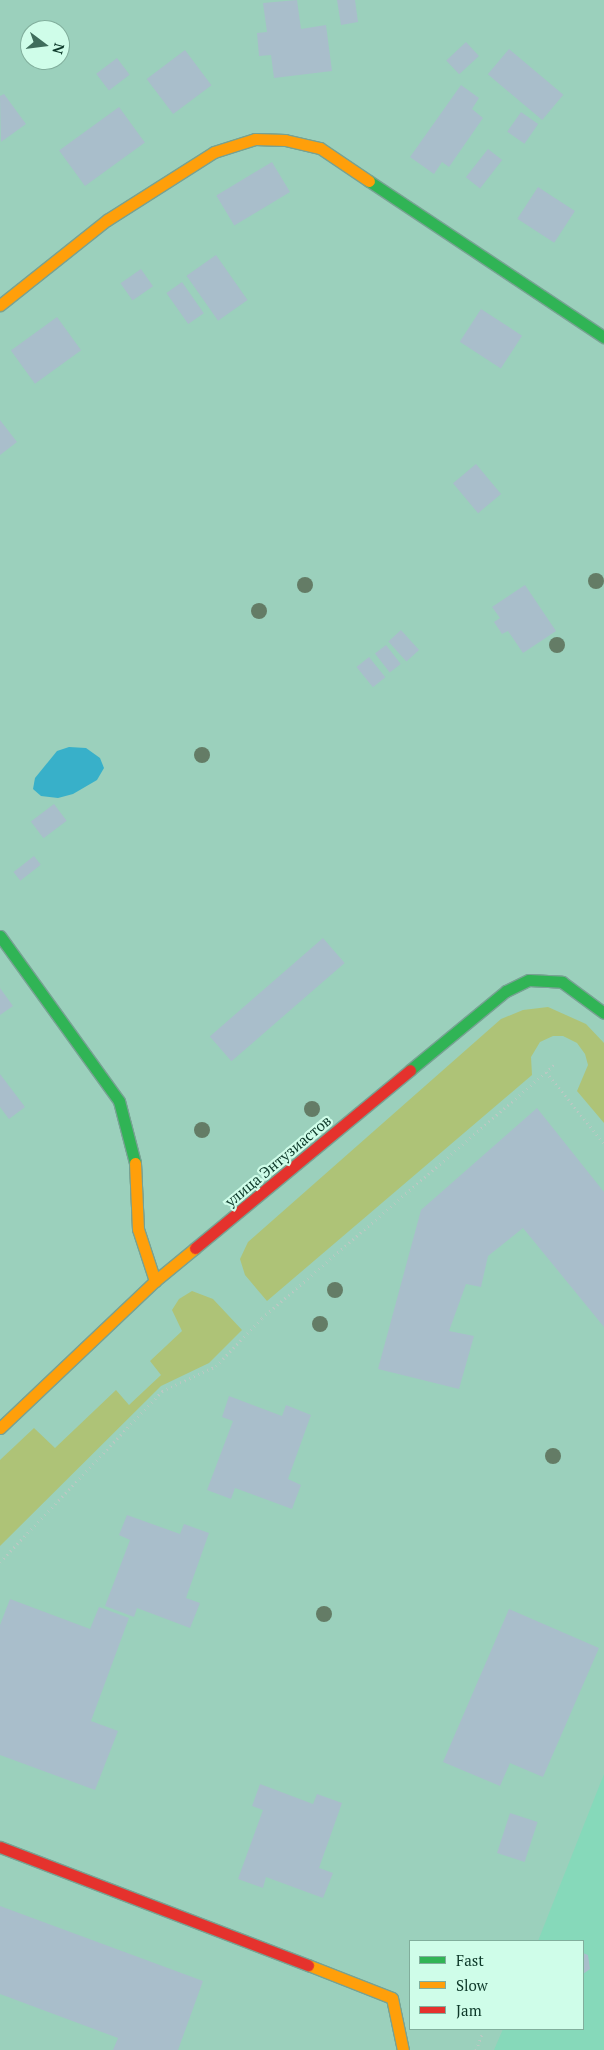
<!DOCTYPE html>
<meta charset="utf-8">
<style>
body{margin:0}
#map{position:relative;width:604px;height:2050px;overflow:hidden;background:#9bd0bc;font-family:"PT Serif",serif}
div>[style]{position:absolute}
.built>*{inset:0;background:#86d9ba}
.green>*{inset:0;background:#aec377}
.water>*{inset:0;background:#38b0c9}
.building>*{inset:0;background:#a9becb;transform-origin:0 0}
.path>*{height:3px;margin-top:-1.5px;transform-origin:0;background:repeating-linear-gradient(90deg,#b9c9c3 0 1px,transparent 0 5px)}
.roads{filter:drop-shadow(1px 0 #77a293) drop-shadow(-1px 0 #77a293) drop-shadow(0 1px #77a293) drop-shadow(0 -1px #77a293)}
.fast>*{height:11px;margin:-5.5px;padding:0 5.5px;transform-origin:5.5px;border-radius:5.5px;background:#30b455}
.slow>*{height:11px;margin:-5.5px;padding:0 5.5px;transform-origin:5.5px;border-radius:5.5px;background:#ff9f0a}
.jam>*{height:11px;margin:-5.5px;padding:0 5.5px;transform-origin:5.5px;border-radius:5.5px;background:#e5322d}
.trees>*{width:16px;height:16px;margin:-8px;border-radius:50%;background:#647c66}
span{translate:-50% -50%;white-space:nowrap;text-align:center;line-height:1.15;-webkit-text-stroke:4.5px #cffde9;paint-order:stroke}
.street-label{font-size:15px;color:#0d3829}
.legend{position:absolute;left:409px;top:1940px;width:175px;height:90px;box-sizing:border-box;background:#cffde9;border:1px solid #81ae9c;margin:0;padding:6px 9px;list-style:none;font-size:15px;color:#0d3829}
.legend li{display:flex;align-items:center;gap:10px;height:25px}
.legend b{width:25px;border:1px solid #81ae9c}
.north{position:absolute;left:20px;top:20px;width:50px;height:50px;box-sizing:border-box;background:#cffde9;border:1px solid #81ae9c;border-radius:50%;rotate:105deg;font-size:14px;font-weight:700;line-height:20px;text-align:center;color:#0d3829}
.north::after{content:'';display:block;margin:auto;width:18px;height:22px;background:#3f6d5c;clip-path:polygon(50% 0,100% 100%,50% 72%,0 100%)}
</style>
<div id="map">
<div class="built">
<div style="clip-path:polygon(604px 1774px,604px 2050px,494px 2050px,503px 2029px,583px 2029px,583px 1941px,538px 1941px)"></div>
</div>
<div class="green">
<div style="clip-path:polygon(548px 1007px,586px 1024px,604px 1043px,604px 1123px,577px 1091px,588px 1065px,585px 1054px,577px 1043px,563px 1036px,553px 1036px,540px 1042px,531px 1057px,532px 1075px,267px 1301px,245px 1275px,240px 1259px,248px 1242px,501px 1019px,523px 1010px)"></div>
<div style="clip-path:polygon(192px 1291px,213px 1299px,242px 1330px,209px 1363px,161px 1386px,0 1546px,0 1460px,34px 1428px,55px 1448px,116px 1390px,129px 1405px,161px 1375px,150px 1361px,182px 1331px,172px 1310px,179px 1299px)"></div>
</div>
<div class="water">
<div style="clip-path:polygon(69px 747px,86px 748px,100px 758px,104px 768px,97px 780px,73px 794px,58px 798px,41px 796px,33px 789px,35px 778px,57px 751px)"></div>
</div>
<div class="building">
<div style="clip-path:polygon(297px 0,301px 29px,326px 25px,332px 71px,274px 78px,271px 55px,259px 56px,257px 33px,267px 32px,263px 3px)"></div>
<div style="clip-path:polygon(337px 0,355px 0,358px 22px,341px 25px)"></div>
<div style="left:466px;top:42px;width:19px;height:27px;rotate:47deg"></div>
<div style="left:509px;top:49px;width:71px;height:33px;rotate:40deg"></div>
<div style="left:185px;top:50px;width:44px;height:48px;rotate:53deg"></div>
<div style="left:117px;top:58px;width:21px;height:26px;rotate:53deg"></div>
<div style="clip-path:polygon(461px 85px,479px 98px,472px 109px,483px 118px,449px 167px,442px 162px,434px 174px,410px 157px)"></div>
<div style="clip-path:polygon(4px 94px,26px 124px,1px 142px,0 96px)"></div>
<div style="left:119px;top:107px;width:44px;height:74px;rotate:54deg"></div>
<div style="left:521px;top:112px;width:21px;height:24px;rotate:35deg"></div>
<div style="left:488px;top:149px;width:18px;height:36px;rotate:38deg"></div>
<div style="left:272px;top:162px;width:35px;height:65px;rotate:59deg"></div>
<div style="left:538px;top:187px;width:44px;height:38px;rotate:33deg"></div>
<div style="left:216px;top:255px;width:55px;height:36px;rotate:55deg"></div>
<div style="left:141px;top:269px;width:21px;height:25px;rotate:55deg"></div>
<div style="left:182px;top:282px;width:38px;height:19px;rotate:55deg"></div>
<div style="left:481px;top:309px;width:49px;height:39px;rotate:33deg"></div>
<div style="left:57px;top:317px;width:41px;height:57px;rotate:54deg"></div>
<div style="clip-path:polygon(0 420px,17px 442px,0 455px)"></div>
<div style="left:476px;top:464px;width:39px;height:30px;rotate:50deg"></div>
<div style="clip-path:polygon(525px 585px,556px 631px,523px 653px,508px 631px,502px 634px,494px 622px,500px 618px,492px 607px)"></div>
<div style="left:401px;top:630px;width:27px;height:17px;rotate:48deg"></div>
<div style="left:386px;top:645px;width:24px;height:14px;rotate:52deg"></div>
<div style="left:369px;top:657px;width:26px;height:16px;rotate:51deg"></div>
<div style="left:54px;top:804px;width:21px;height:29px;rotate:53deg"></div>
<div style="left:34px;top:856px;width:11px;height:26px;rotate:52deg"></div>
<div style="left:323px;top:938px;width:33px;height:150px;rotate:49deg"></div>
<div style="clip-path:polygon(0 988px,13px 1006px,0 1015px)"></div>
<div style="clip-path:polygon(0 1074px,25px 1107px,9px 1119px,0 1107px)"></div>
<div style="clip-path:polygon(537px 1108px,604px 1192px,604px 1327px,523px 1228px,488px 1256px,481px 1287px,466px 1284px,449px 1331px,474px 1336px,459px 1389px,378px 1369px,421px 1210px)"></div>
<div style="clip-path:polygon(229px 1396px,282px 1416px,286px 1405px,311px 1415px,288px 1479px,301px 1485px,292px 1509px,235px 1488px,231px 1499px,207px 1490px,233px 1421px,222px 1417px)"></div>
<div style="clip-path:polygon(127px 1515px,180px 1534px,184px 1524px,209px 1533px,186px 1598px,200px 1603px,190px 1628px,137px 1608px,134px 1617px,105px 1606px,130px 1540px,119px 1535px)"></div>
<div style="clip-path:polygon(10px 1599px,90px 1629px,99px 1607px,129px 1618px,91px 1721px,118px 1731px,95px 1790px,0 1755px,0 1625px)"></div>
<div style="clip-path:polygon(509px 1609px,599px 1648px,543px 1777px,510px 1763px,500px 1786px,443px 1762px)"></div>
<div style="clip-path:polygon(260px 1784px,313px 1804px,317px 1794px,342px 1803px,319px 1868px,333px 1873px,323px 1898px,266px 1877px,263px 1888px,238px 1879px,263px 1810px,252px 1806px)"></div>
<div style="left:510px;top:1813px;width:29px;height:42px;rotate:18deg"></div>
<div style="clip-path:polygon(0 1906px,203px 1981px,178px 2050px,113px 2050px,118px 2038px,0 1994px)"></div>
<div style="clip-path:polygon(583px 1953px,588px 1955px,590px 1969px,583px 1974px)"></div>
</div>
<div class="path">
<div style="left:546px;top:1072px;width:92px;rotate:50.8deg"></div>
<div style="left:0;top:1562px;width:236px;rotate:-46.5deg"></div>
<div style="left:162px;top:1391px;width:60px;rotate:-24.8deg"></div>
<div style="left:216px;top:1366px;width:66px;rotate:-46.2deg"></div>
<div style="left:262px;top:1318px;width:388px;rotate:-40.9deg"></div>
<div style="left:476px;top:2050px;width:17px;rotate:-69deg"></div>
</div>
<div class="roads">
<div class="fast">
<div style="left:369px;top:181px;width:282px;rotate:33.6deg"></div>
<div style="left:0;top:936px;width:203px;rotate:54.2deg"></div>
<div style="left:119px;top:1101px;width:64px;rotate:75.5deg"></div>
<div style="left:410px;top:1070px;width:124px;rotate:-39.5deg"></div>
<div style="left:506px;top:991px;width:25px;rotate:-26deg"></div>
<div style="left:529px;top:980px;width:33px;rotate:3deg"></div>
<div style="left:562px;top:982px;width:52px;rotate:36.4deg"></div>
</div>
<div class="slow">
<div style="left:0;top:305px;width:137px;rotate:-38.5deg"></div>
<div style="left:107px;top:220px;width:127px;rotate:-32.4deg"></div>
<div style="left:214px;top:152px;width:43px;rotate:-17.6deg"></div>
<div style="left:255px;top:139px;width:30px;rotate:2deg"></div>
<div style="left:285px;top:140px;width:36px;rotate:13deg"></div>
<div style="left:320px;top:148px;width:59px;rotate:34deg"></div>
<div style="left:135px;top:1163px;width:66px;rotate:87.4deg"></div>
<div style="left:138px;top:1229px;width:55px;rotate:71.9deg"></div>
<div style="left:0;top:1428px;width:214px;rotate:-43.5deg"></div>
<div style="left:155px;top:1281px;width:52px;rotate:-39.5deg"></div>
<div style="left:308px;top:1965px;width:90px;rotate:21.4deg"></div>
<div style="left:392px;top:1998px;width:53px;rotate:78.1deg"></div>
</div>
<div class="jam">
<div style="left:195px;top:1248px;width:279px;rotate:-39.6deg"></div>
<div style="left:0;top:1847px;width:330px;rotate:21deg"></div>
</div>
</div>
<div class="trees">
<div style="left:596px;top:581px"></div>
<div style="left:305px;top:585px"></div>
<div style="left:259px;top:611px"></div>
<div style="left:557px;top:645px"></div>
<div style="left:202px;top:755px"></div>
<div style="left:312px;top:1109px"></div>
<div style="left:202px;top:1130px"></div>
<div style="left:335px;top:1290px"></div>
<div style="left:320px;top:1324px"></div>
<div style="left:553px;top:1456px"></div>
<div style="left:324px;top:1614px"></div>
</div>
<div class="street-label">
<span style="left:278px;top:1161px;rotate:-40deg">улица Энтузиастов</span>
</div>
<ul class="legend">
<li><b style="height:6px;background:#30b455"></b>Fast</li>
<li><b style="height:6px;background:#ff9f0a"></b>Slow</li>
<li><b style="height:6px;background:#e5322d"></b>Jam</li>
</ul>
<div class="north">N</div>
</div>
